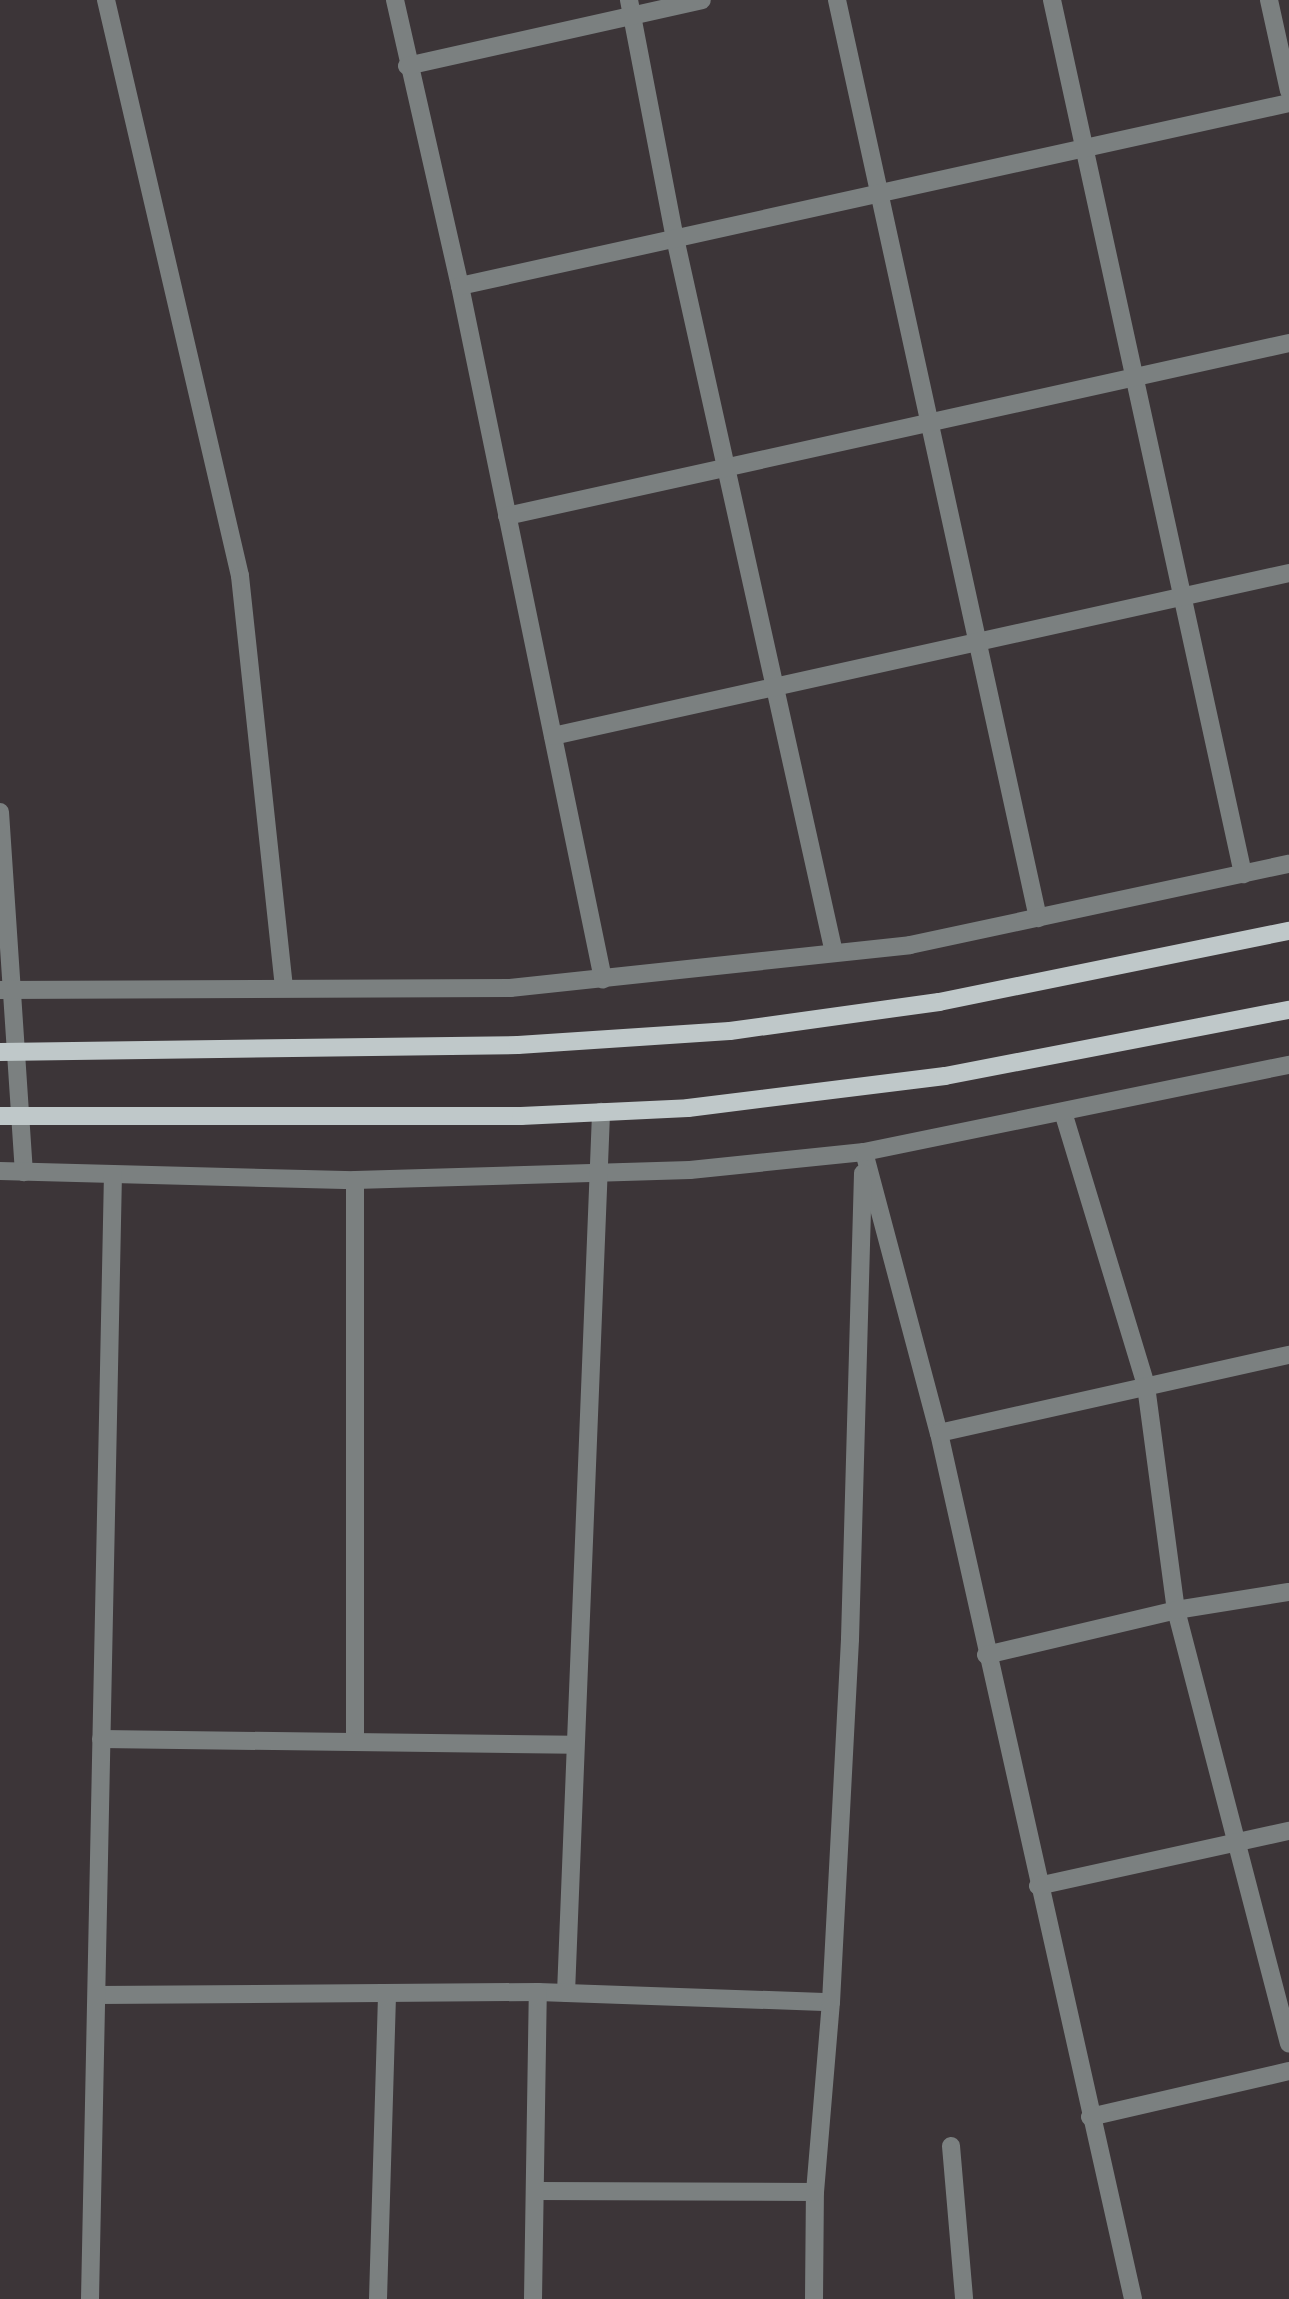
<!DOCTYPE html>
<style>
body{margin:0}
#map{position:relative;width:1289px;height:2299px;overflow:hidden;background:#3c3538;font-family:Inter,sans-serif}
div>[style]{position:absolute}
.minor>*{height:18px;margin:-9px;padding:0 9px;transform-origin:9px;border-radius:9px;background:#7b8080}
.major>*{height:18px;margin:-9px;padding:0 9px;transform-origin:9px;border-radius:9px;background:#bfc8c9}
span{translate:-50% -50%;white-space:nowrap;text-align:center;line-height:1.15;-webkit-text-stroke:7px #211d1f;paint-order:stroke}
</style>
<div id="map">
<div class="minor">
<div style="left:106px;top:0;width:591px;rotate:76.9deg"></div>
<div style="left:240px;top:576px;width:412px;rotate:83.9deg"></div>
<div style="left:395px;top:0;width:293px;rotate:77.2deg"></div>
<div style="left:460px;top:286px;width:708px;rotate:78.34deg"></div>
<div style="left:629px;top:0;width:242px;rotate:79.1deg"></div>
<div style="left:675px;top:238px;width:732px;rotate:77.46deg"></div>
<div style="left:837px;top:0;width:940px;rotate:77.65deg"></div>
<div style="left:1052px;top:0;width:895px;rotate:77.67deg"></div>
<div style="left:1269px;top:0;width:93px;rotate:77.6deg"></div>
<div style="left:407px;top:66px;width:302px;rotate:-12.6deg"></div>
<div style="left:460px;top:286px;width:849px;rotate:-12.45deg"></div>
<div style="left:507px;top:516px;width:801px;rotate:-12.47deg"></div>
<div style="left:553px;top:736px;width:754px;rotate:-12.49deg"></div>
<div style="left:0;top:812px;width:361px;rotate:86.2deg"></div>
<div style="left:0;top:990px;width:510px;rotate:-0.22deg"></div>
<div style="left:510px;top:988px;width:402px;rotate:-6.1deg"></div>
<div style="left:910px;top:945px;width:388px;rotate:-12.1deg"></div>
<div style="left:1063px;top:1112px;width:286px;rotate:73.1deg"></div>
<div style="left:1146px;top:1386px;width:226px;rotate:82.4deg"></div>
<div style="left:1176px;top:1610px;width:448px;rotate:75.4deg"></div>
<div style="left:864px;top:1152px;width:291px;rotate:75.1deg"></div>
<div style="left:939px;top:1433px;width:887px;rotate:77.37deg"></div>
<div style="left:0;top:1171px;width:355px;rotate:1.5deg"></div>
<div style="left:355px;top:1180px;width:335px;rotate:-1.7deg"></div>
<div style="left:690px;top:1170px;width:175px;rotate:-5.9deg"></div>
<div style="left:864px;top:1152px;width:434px;rotate:-11.6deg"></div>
<div style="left:355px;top:1180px;width:562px;rotate:90deg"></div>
<div style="left:939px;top:1433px;width:359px;rotate:-12.6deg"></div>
<div style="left:986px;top:1655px;width:195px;rotate:-13.3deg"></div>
<div style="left:1176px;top:1610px;width:114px;rotate:-9.1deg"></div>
<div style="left:101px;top:1739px;width:473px;rotate:0.7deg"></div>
<div style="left:1038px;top:1886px;width:257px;rotate:-12.4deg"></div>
<div style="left:566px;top:1993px;width:882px;rotate:-87.72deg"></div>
<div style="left:97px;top:1995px;width:441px;rotate:-0.4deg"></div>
<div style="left:538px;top:1992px;width:293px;rotate:2deg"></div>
<div style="left:1090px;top:2117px;width:204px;rotate:-13deg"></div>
<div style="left:951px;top:2146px;width:154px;rotate:85.1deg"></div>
<div style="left:536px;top:2191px;width:279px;rotate:0.2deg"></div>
<div style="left:90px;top:2299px;width:1125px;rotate:-88.83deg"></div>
<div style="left:378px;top:2299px;width:306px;rotate:-88.3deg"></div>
<div style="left:533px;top:2299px;width:307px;rotate:-89.1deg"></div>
<div style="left:814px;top:2299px;width:107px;rotate:-89.5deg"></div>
<div style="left:815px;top:2192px;width:191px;rotate:-85.2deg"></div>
<div style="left:831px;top:2002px;width:363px;rotate:-87deg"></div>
<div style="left:850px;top:1639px;width:466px;rotate:-88.4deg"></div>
</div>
<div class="major">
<div style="left:0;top:1052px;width:518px;rotate:-0.77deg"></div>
<div style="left:518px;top:1045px;width:212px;rotate:-3.8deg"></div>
<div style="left:730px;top:1031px;width:211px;rotate:-7.9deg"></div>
<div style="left:939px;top:1002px;width:357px;rotate:-11.5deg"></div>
<div style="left:0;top:1116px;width:521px"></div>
<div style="left:521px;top:1116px;width:167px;rotate:-2.7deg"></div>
<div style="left:688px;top:1108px;width:259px;rotate:-7.1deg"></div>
<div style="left:945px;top:1076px;width:350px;rotate:-10.9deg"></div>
</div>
</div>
